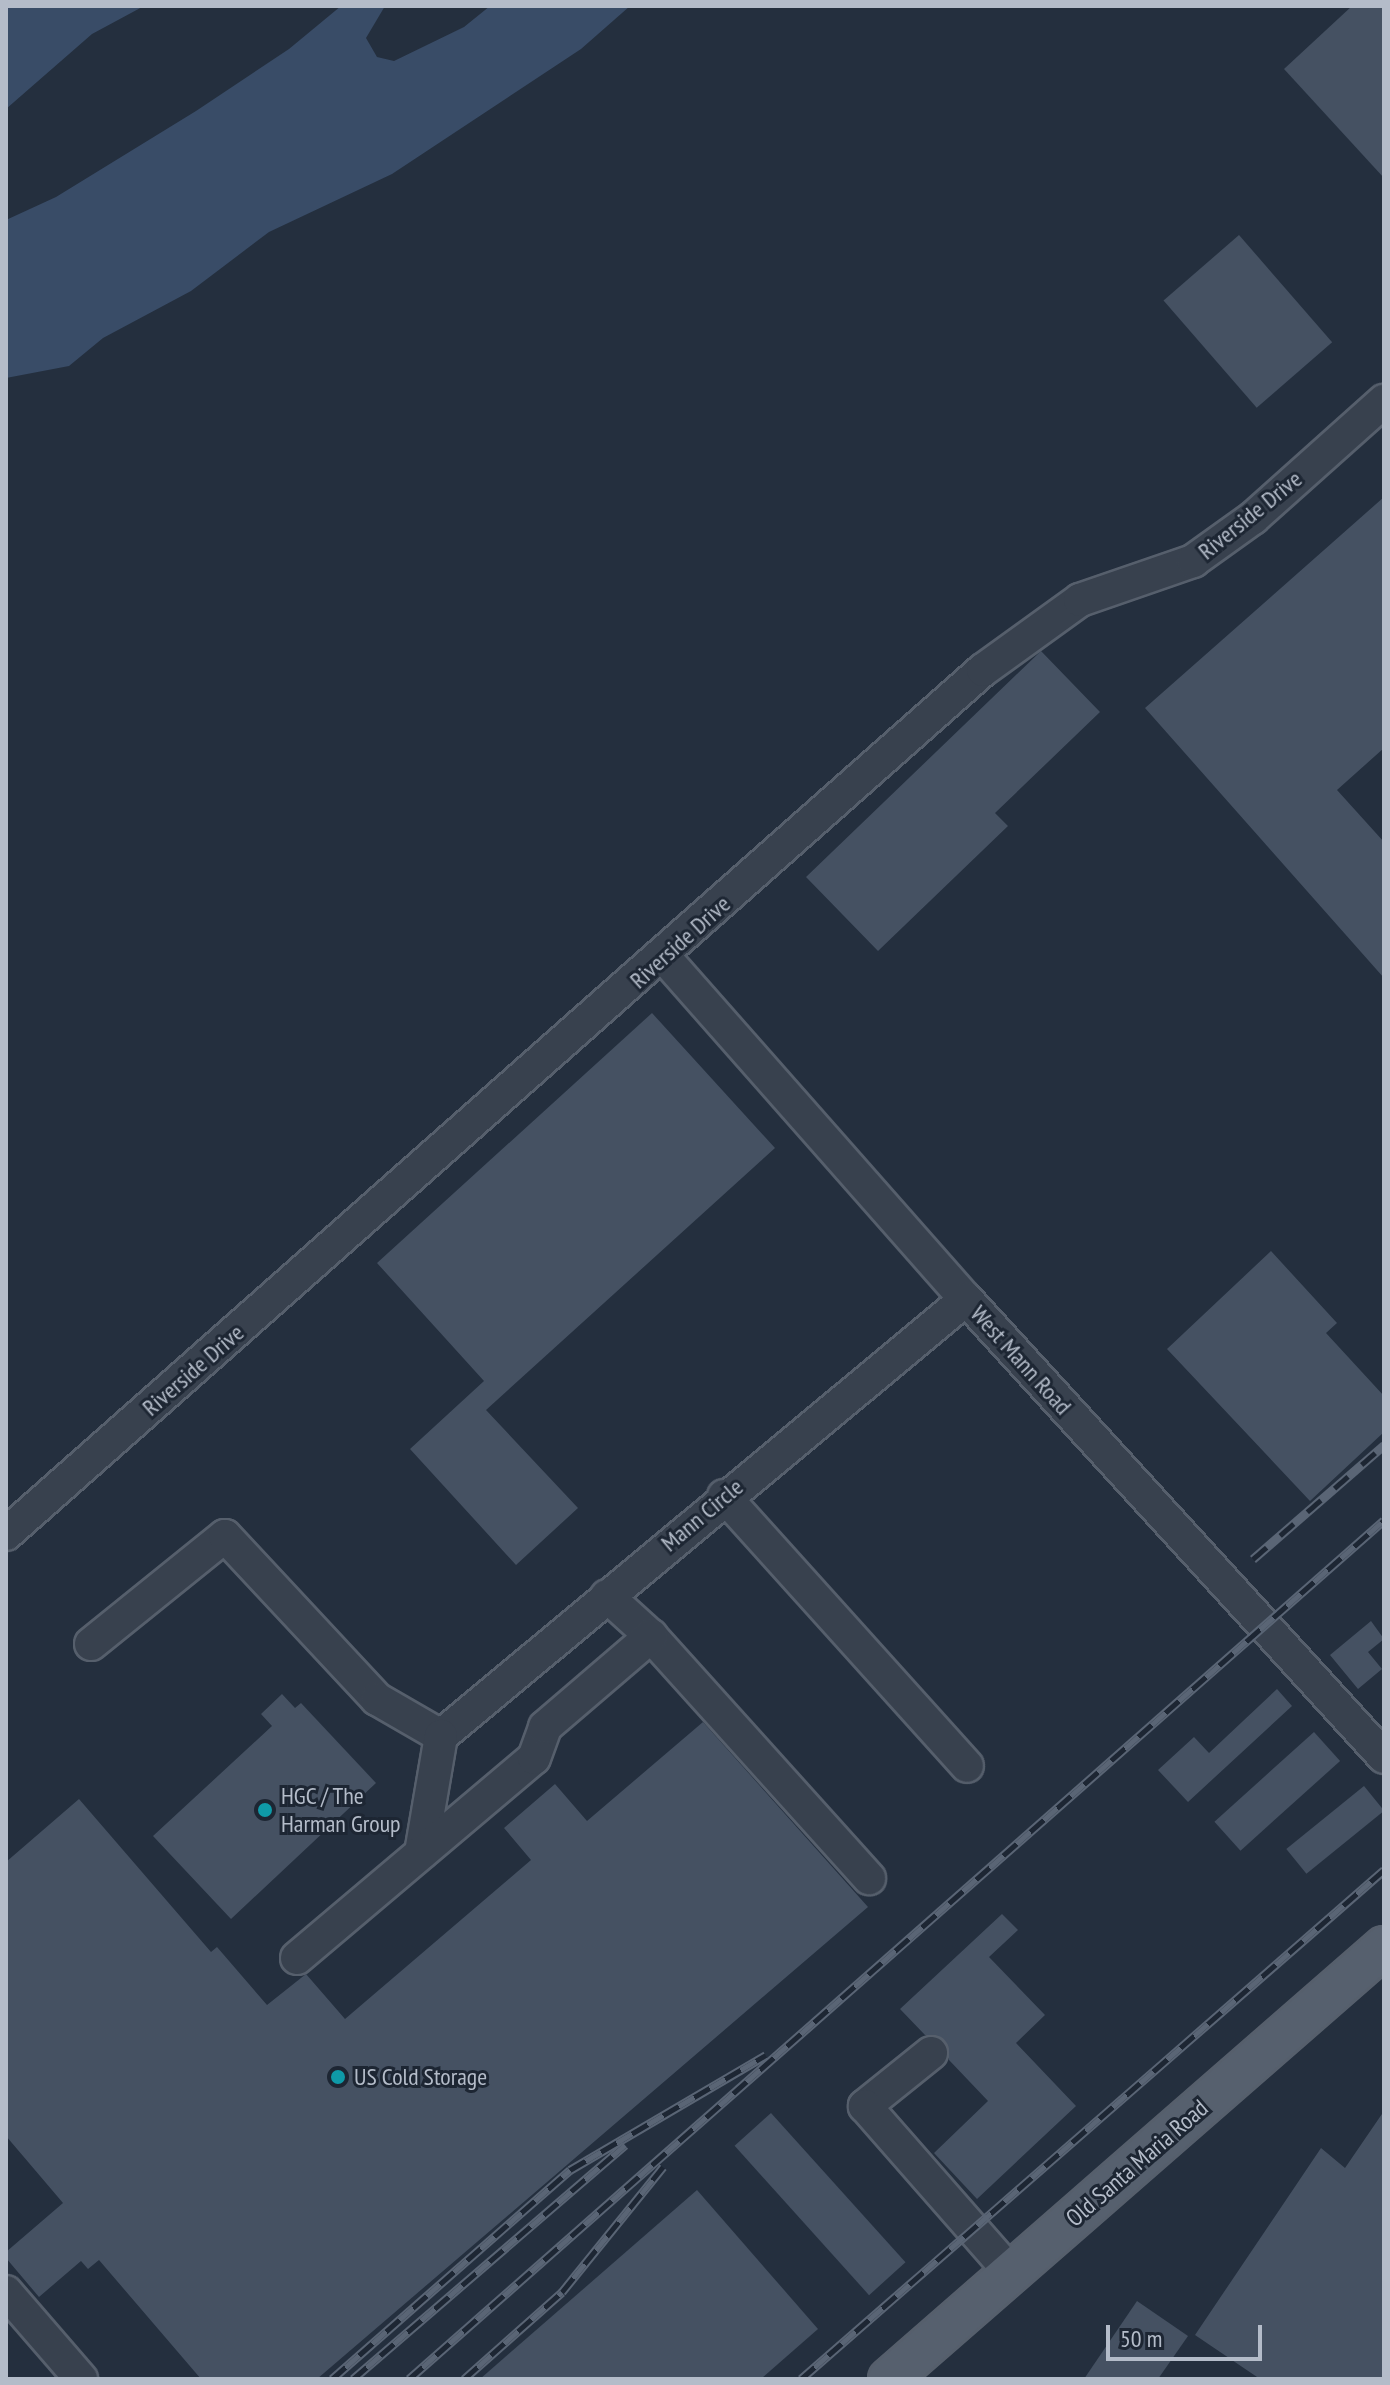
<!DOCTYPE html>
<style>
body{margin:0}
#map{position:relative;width:1390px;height:2385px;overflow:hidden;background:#242f3e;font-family:"PT Sans Narrow",sans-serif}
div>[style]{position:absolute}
.water>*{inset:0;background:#394c67}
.building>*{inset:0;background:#455162;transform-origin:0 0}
.roads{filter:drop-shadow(2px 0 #565f6c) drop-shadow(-2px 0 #565f6c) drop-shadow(0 2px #565f6c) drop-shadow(0 -2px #565f6c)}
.minor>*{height:32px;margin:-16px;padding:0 16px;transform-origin:16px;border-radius:16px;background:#38414e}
.major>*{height:40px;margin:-20px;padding:0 20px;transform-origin:20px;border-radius:20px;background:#56606e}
.rail>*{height:9px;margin-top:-4.5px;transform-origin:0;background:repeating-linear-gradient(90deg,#1d2633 0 18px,#5a6575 0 36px);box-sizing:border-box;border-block:2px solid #5a6575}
.dots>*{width:22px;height:22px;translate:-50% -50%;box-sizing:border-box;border:4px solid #1d2633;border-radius:50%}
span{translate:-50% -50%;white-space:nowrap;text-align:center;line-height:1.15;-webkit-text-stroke:6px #1d2633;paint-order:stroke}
.street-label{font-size:24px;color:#b4bcc9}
.poi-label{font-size:24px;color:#b4bcc9}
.left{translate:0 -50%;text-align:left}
.frame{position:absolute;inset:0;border:8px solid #b4bcc9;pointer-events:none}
.scale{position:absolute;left:1106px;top:2325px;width:156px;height:36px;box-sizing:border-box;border:4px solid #b4bcc9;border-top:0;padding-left:10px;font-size:24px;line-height:28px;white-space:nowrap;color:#b4bcc9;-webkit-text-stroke:6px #1d2633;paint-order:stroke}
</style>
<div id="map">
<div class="water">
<div style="clip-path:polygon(6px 6px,144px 6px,92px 34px,6px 109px)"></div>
<div style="clip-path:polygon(341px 6px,385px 6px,366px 38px,377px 57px,394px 61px,464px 27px,490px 6px,630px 6px,581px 49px,392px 174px,269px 232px,191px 291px,103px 338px,69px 366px,6px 378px,6px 220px,56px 197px,196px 111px,289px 49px)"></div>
</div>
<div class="building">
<div style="clip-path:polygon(1352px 6px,1384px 6px,1384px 178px,1284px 69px)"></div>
<div style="left:1239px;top:235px;width:142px;height:100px;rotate:49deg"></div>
<div style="clip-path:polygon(1384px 497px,1384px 748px,1337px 790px,1384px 842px,1384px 978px,1145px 708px)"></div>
<div style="clip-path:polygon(1041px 651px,1100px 712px,995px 813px,1008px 826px,878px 951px,806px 877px)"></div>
<div style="clip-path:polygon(652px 1013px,775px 1148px,486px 1410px,578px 1508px,516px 1565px,410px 1449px,484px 1381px,377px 1263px)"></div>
<div style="clip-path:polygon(1271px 1251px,1337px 1323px,1326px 1333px,1384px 1396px,1384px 1432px,1310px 1501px,1167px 1349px)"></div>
<div style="clip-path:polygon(1371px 1621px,1384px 1639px,1368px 1652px,1382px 1669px,1358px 1689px,1330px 1655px)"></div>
<div style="clip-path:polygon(1277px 1689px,1292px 1706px,1188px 1802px,1158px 1770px,1194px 1737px,1209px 1753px)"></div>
<div style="clip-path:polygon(282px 1694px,295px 1708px,301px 1703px,376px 1783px,231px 1919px,153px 1836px,272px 1726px,261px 1714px)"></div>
<div style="clip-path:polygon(703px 1722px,868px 1907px,317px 2379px,201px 2379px,99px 2260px,88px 2269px,81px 2261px,39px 2297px,6px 2258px,6px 2252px,63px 2203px,6px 2136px,6px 1862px,79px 1799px,211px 1952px,217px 1947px,267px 2005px,306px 1974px,345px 2019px,531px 1860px,504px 1828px,555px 1784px,587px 1821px)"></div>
<div style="left:1314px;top:1732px;width:39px;height:134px;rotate:48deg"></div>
<div style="left:1364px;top:1786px;width:32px;height:100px;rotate:51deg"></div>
<div style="clip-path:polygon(1002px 1914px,1018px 1930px,989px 1957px,1045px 2015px,1016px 2043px,1076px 2106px,977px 2199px,934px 2153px,988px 2101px,949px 2060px,945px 2041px,925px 2035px,900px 2009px)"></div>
<div style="clip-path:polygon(1384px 2111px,1384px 2379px,1260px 2379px,1195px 2335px,1321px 2148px,1345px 2168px)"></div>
<div style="left:771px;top:2113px;width:201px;height:49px;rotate:48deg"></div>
<div style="clip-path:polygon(697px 2190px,818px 2329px,761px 2379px,480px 2379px)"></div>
<div style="clip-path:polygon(1137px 2301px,1188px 2336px,1158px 2379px,1084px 2379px)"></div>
</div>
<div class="roads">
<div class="minor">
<div style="left:664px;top:957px;width:456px;rotate:48.6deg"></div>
<div style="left:966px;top:1299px;width:620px;rotate:47.61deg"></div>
<div style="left:724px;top:1496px;width:363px;rotate:48deg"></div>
<div style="left:6px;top:1534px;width:1304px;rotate:-41.49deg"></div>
<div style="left:983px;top:670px;width:120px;rotate:-35.8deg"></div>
<div style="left:1080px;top:600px;width:120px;rotate:-19deg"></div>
<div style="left:1193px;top:561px;width:74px;rotate:-35.6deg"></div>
<div style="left:1253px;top:518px;width:176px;rotate:-41.8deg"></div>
<div style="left:607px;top:1596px;width:59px;rotate:42.3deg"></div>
<div style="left:651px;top:1636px;width:326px;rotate:48deg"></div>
<div style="left:91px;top:1644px;width:172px;rotate:-38.9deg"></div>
<div style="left:225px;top:1536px;width:223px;rotate:47deg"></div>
<div style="left:377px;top:1699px;width:74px;rotate:30deg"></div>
<div style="left:441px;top:1736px;width:683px;rotate:-39.77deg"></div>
<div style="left:421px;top:1853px;width:119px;rotate:-80.3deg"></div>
<div style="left:297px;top:1958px;width:310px;rotate:-40.2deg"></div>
<div style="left:534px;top:1758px;width:33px;rotate:-70deg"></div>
<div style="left:545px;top:1727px;width:140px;rotate:-40.6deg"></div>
<div style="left:931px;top:2053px;width:85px;rotate:141.2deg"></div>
<div style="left:865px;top:2106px;width:222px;rotate:48.8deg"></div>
<div style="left:6px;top:2292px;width:115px;rotate:49.2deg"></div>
</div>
<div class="major">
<div style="left:889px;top:2379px;width:657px;rotate:-41.11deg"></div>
</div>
</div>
<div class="rail">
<div style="left:1253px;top:1559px;width:174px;rotate:-41deg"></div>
<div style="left:332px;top:2379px;width:317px;rotate:-41.3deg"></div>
<div style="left:570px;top:2170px;width:227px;rotate:-30.4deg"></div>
<div style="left:353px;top:2379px;width:359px;rotate:-40.7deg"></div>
<div style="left:409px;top:2379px;width:1299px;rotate:-41.38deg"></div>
<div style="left:464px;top:2379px;width:131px;rotate:-41.6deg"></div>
<div style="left:562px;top:2292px;width:161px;rotate:-51.1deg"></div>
<div style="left:801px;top:2379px;width:774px;rotate:-41.12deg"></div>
</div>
<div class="dots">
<div style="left:265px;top:1810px;background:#0f9aa8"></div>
<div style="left:338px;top:2077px;background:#0f9aa8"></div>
</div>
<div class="street-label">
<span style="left:1250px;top:515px;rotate:-39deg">Riverside Drive</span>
<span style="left:680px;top:942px;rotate:-42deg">Riverside Drive</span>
<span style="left:1021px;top:1360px;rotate:48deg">West Mann Road</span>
<span style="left:193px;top:1370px;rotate:-41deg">Riverside Drive</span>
<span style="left:702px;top:1515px;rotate:-40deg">Mann Circle</span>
<span style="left:1137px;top:2163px;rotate:-41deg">Old Santa Maria Road</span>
</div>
<div class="poi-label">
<span class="left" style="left:281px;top:1810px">HGC / The<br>Harman Group</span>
<span class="left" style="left:354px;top:2077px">US Cold Storage</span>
</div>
<div class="frame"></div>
<div class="scale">50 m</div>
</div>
